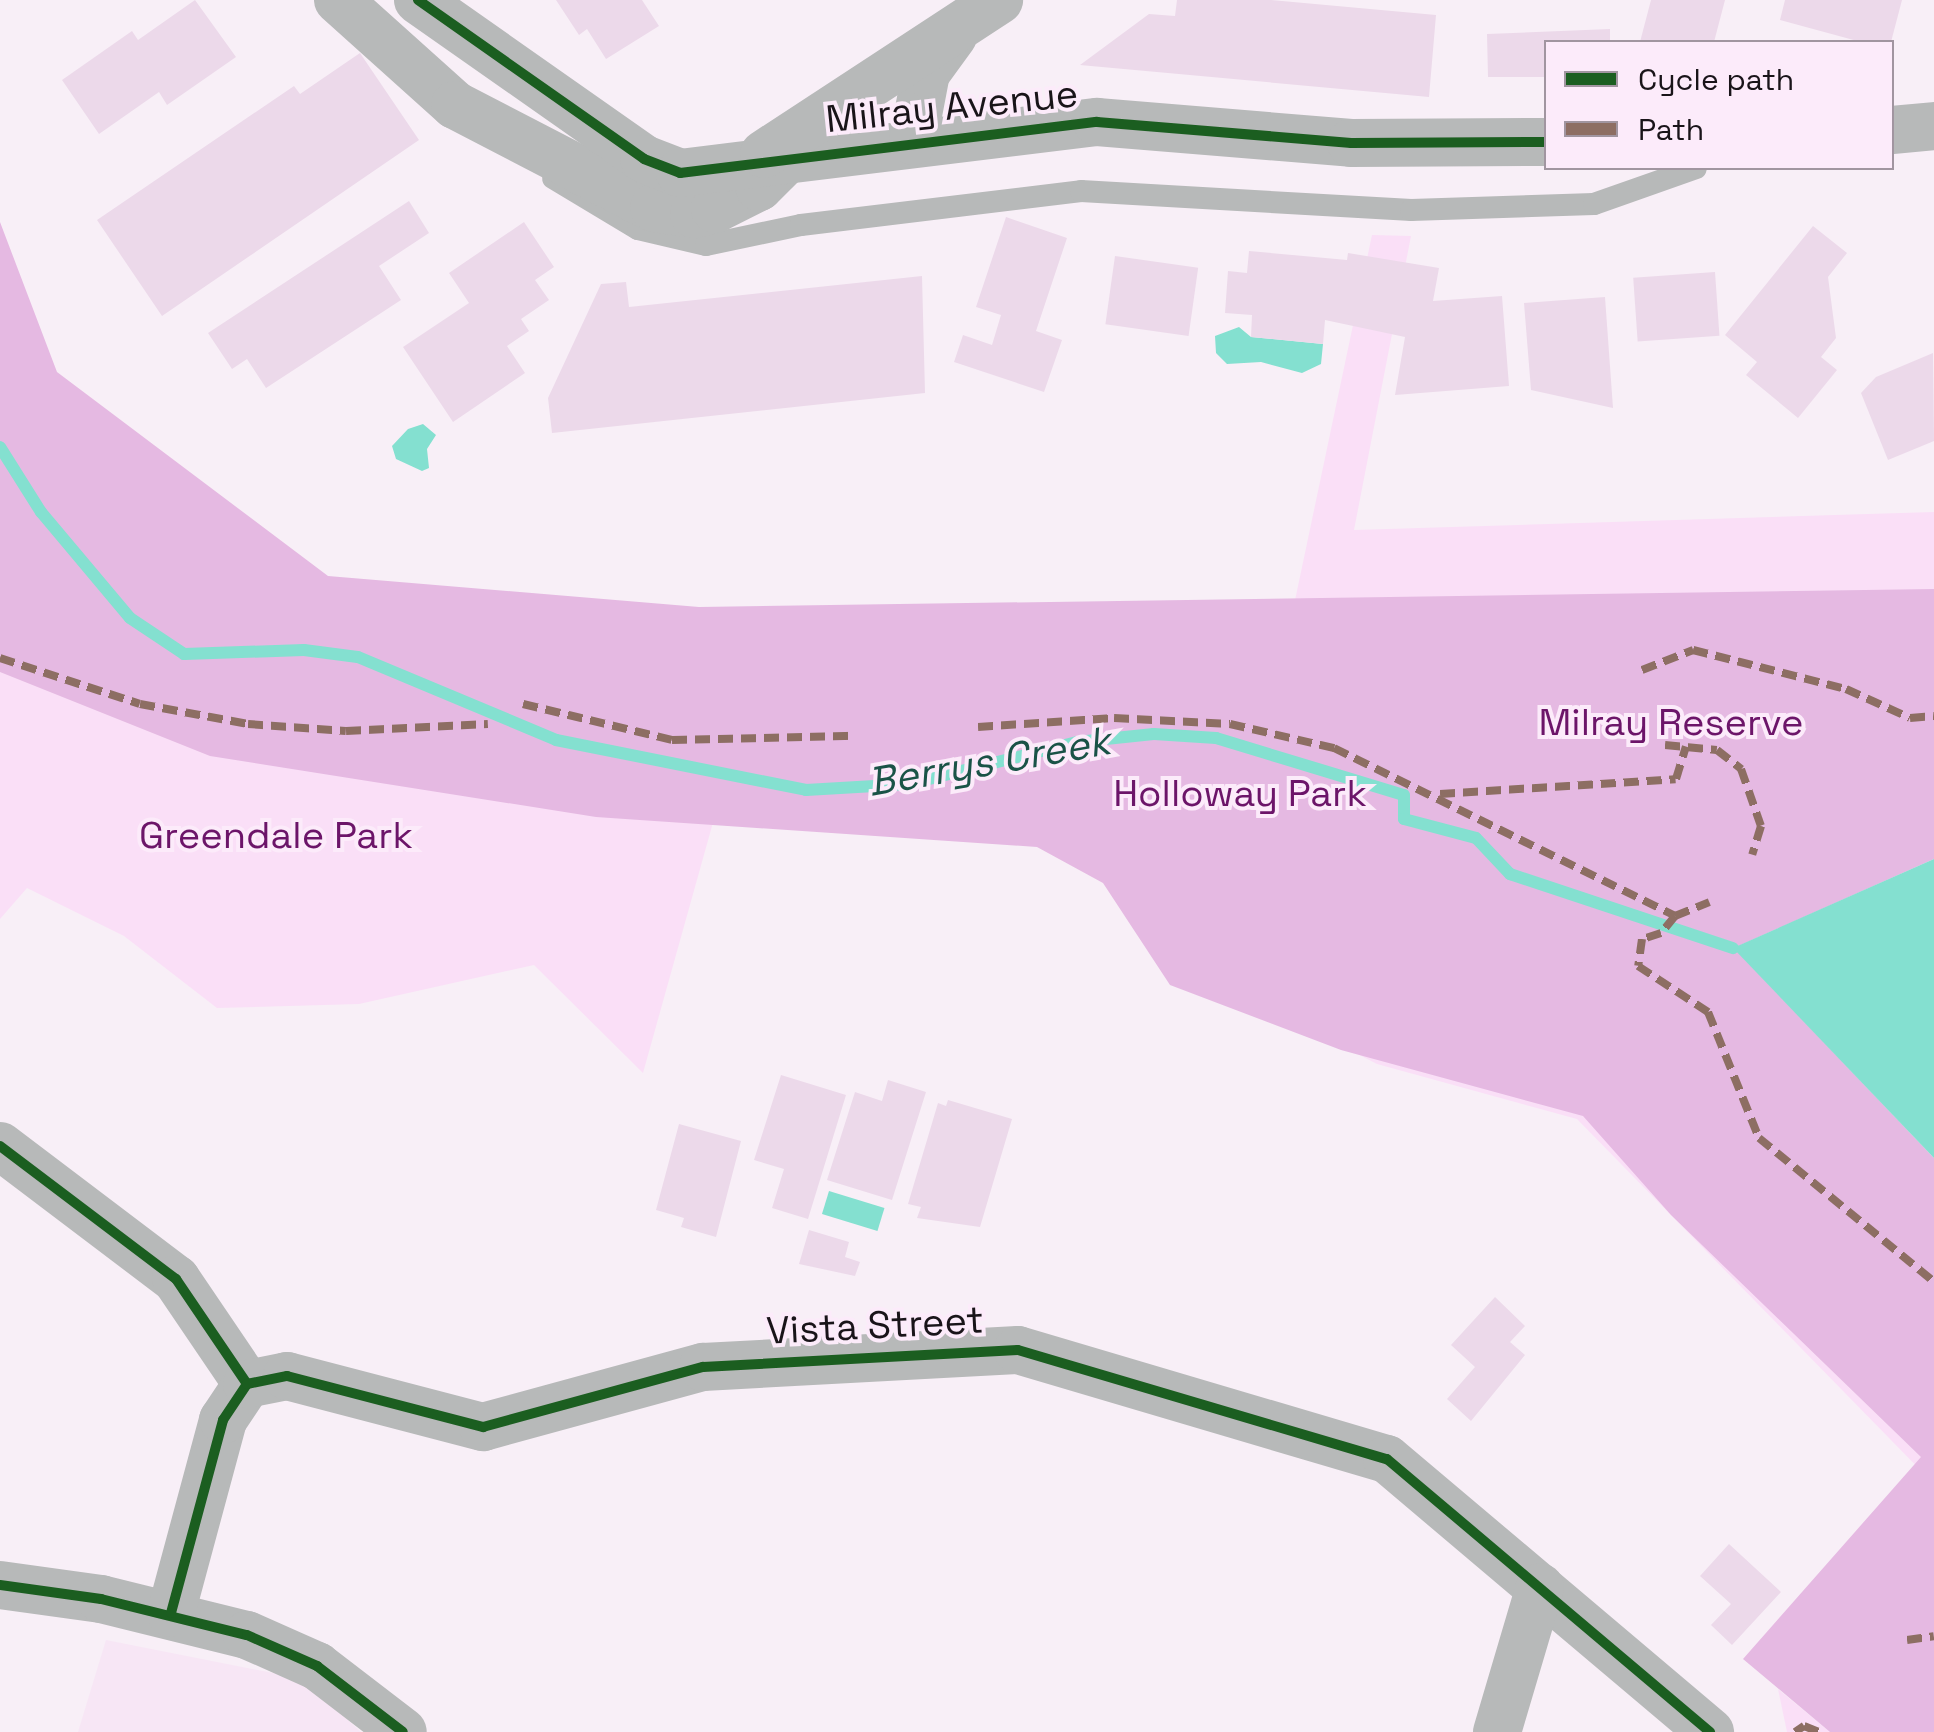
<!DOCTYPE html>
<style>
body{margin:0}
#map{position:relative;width:1934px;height:1732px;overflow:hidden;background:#f8eff7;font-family:"Space Grotesk",sans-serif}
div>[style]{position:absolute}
.built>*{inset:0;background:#f7e6f5}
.green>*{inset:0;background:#fadff7}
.forest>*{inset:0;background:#e5b9e2}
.water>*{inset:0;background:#84e0d0;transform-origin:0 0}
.stream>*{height:12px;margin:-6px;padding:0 6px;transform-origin:6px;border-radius:6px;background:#84e0d0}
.building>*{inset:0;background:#ecd9ea;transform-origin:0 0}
.lane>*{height:22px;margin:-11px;padding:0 11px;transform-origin:11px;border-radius:11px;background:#b7b9b9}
.street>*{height:48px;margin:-24px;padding:0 24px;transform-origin:24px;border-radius:24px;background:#b7b9b9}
.quiet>*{height:8px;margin-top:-4px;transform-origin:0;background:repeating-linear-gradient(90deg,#8d6e63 0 15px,transparent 0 23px)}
.cycleway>*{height:10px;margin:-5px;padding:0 5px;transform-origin:5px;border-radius:5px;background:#1b5e20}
span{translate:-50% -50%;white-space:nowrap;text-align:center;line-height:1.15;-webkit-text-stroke:8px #fcebfa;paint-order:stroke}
.street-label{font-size:38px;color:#191419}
.park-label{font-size:38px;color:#6c1569}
.water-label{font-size:40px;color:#1a5347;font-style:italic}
.legend{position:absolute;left:1544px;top:40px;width:350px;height:130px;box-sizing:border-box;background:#fcebfa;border:2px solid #a195a0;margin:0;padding:12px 18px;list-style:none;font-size:30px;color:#191419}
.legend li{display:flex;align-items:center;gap:20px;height:50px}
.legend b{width:50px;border:2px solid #a195a0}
</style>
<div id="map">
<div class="built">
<div style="clip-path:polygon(106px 1640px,303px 1679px,361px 1732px,78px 1732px)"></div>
</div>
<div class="green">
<div style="clip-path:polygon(1372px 235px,1411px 236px,1354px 530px,1934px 512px,1934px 852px,1708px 922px,1934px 1484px,1577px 1119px,1377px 1064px,1216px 981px,1067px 790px,719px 801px,643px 1073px,534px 965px,359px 1004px,217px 1008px,124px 936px,27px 888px,0 919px,0 467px,110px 625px,1290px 624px)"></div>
<div style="clip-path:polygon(1778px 1689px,1830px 1732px,1787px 1732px)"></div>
</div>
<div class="forest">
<div style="clip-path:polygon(0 222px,57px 372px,328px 576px,699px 607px,1934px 589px,1934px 859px,1734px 948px,1934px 1158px,1934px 1732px,1830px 1732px,1743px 1659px,1921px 1457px,1671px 1215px,1583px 1116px,1341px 1050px,1170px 985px,1103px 883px,1037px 847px,596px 817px,210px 756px,0 672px)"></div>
</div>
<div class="water">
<div style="clip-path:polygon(1239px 327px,1251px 337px,1323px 344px,1321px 364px,1302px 373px,1261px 362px,1227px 364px,1216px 353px,1215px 336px)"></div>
<div style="clip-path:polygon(423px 424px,436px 435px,427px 449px,429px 468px,422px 471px,396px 459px,392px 446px,408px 429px)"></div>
<div style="clip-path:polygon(1934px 859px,1934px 1158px,1733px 948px)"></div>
<div style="left:829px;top:1191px;width:58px;height:24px;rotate:17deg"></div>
</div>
<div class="stream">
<div style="left:0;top:447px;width:77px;rotate:57.8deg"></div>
<div style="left:41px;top:512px;width:138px;rotate:50deg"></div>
<div style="left:130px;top:618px;width:65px;rotate:33.7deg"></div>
<div style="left:184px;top:654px;width:120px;rotate:-1.9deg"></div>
<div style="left:304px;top:650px;width:54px;rotate:7.4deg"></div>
<div style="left:358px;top:657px;width:215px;rotate:22.7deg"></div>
<div style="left:556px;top:740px;width:255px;rotate:11.3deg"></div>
<div style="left:806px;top:790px;width:103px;rotate:-3.3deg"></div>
<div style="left:909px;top:784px;width:173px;rotate:-14deg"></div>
<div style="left:1077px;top:742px;width:77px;rotate:-5.9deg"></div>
<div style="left:1154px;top:734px;width:62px;rotate:3.7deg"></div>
<div style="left:1216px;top:738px;width:196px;rotate:16.9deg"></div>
<div style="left:1404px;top:795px;width:24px;rotate:90deg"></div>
<div style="left:1404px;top:819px;width:74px;rotate:14.8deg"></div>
<div style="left:1476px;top:838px;width:50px;rotate:46.6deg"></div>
<div style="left:1510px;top:874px;width:235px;rotate:18.4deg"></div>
</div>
<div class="building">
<div style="clip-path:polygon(195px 0,236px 57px,167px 105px,159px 92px,99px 134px,62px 80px,132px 31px,138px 40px)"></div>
<div style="clip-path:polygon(556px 0,642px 0,659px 26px,606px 59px,587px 29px,579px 35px)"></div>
<div style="clip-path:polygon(1177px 0,1271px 0,1436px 15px,1429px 97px,1080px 65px,1149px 14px,1175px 16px)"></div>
<div style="clip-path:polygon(1651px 0,1725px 0,1714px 42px,1640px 42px)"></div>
<div style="clip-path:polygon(1785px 0,1902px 0,1891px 42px,1861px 42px,1780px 20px)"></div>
<div style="clip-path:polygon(1610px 29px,1610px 42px,1546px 42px,1546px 77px,1488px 77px,1487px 34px)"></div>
<div style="clip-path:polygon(360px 53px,419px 140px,162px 316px,97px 220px,294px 86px,300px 94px)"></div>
<div style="clip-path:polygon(409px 201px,429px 233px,379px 266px,401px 300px,266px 388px,247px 359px,232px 369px,208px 333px)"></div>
<div style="clip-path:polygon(1006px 217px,1067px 238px,1036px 331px,1062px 340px,1044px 392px,954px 362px,963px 335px,992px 345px,1001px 315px,976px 307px)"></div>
<div style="clip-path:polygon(524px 222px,554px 267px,535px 280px,549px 300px,521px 319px,529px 331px,507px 346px,525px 373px,453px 422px,403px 347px,469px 303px,449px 273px)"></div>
<div style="clip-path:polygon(1813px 226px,1847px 253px,1828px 277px,1836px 338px,1821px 357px,1837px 370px,1798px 418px,1746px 375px,1757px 362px,1725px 335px)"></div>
<div style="clip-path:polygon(1249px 251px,1347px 260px,1348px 253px,1439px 268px,1433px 301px,1502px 296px,1509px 386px,1395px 395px,1405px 337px,1325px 320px,1323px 344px,1251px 337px,1252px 315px,1225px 313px,1228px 271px,1247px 273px)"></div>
<div style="left:1115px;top:256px;width:84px;height:69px;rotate:8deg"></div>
<div style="left:1715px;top:272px;width:64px;height:82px;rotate:86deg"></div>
<div style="clip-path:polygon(922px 276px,925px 393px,552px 433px,548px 398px,601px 284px,626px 282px,629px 307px)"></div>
<div style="clip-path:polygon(1605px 297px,1613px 408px,1531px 390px,1524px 303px)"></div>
<div style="clip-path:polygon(1933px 353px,1934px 441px,1888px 460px,1861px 393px,1876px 377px)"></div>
<div style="clip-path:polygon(781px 1075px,846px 1095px,808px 1219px,772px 1208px,784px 1169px,754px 1160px)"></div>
<div style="clip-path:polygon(888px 1080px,926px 1092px,892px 1200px,827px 1180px,855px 1092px,882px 1101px)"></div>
<div style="clip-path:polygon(948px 1100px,1012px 1119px,980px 1227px,917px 1218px,921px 1207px,908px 1204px,938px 1103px,946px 1106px)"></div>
<div style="clip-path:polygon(679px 1124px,741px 1141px,716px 1237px,681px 1227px,684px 1218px,656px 1210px)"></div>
<div style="clip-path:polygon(809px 1230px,849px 1242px,845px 1257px,860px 1262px,855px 1276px,799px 1264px)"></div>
<div style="clip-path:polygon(1495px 1297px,1525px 1326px,1510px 1342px,1525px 1355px,1471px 1421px,1447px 1399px,1475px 1367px,1451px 1345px)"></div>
<div style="clip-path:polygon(1729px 1544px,1781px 1592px,1732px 1645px,1711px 1625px,1731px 1604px,1700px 1576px)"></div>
</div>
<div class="lane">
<div style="left:553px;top:178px;width:99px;rotate:31deg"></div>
<div style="left:638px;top:229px;width:70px;rotate:13.2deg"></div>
<div style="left:706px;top:245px;width:97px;rotate:-11.9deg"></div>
<div style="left:801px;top:225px;width:282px;rotate:-6.9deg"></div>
<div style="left:1081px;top:191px;width:331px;rotate:3.3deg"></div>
<div style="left:1411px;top:210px;width:183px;rotate:-1.9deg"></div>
<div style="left:1594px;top:204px;width:108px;rotate:-19.4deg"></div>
</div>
<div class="street">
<div style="left:338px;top:0;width:157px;rotate:41.9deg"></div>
<div style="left:455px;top:105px;width:224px;rotate:27.4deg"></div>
<div style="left:654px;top:208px;width:40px;rotate:8.5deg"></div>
<div style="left:694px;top:214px;width:22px;rotate:-13deg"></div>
<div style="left:715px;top:209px;width:49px;rotate:-26.6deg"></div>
<div style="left:759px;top:187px;width:45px;rotate:-45deg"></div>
<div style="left:418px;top:0;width:276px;rotate:35.1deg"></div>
<div style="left:644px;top:159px;width:39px;rotate:21deg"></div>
<div style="left:680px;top:173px;width:420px;rotate:-7deg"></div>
<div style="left:1097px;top:122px;width:255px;rotate:4.7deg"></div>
<div style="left:1351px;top:143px;width:195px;rotate:-0.3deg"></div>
<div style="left:1892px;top:130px;width:42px;rotate:-5.4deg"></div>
<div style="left:913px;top:141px;width:69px;rotate:-79.2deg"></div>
<div style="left:926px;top:73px;width:46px;rotate:-53.9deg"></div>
<div style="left:764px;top:154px;width:281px;rotate:-33.2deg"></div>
<div style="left:0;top:1146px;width:221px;rotate:37.1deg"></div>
<div style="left:176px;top:1279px;width:127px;rotate:55.9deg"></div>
<div style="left:0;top:1585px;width:102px;rotate:7.9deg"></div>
<div style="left:101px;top:1599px;width:150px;rotate:13.9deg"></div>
<div style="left:247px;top:1635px;width:77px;rotate:23.9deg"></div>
<div style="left:317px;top:1666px;width:108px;rotate:37.5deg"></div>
<div style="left:171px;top:1613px;width:200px;rotate:-74.9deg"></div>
<div style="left:223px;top:1420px;width:43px;rotate:-56.3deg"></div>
<div style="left:247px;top:1384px;width:41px;rotate:-11.3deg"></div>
<div style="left:287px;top:1376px;width:203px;rotate:14.6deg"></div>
<div style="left:483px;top:1427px;width:228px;rotate:-15.3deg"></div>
<div style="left:703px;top:1367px;width:315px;rotate:-3.1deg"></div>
<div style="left:1018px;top:1350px;width:385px;rotate:16.5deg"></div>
<div style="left:1387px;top:1459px;width:423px;rotate:40.2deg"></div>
<div style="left:1497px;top:1732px;width:151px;rotate:-73.5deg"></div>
</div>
<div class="quiet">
<div style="left:0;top:658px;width:147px;rotate:18.2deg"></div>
<div style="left:140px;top:704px;width:110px;rotate:10.5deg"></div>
<div style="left:248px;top:724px;width:98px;rotate:4.1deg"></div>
<div style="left:346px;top:731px;width:142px;rotate:-2.8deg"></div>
<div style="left:1642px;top:670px;width:55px;rotate:-21.4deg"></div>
<div style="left:1693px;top:650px;width:158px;rotate:14.3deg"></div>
<div style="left:1846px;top:689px;width:70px;rotate:24.4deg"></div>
<div style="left:1910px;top:718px;width:24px;rotate:-5deg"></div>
<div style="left:523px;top:704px;width:153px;rotate:13.6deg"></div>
<div style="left:672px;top:740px;width:183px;rotate:-1.3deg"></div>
<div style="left:978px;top:727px;width:136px;rotate:-3.8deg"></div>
<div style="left:1114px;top:718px;width:116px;rotate:3deg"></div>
<div style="left:1230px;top:724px;width:107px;rotate:13deg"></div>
<div style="left:1334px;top:748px;width:380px;rotate:26.2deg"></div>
<div style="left:1675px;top:916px;width:37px;rotate:-22deg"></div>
<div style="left:1665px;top:745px;width:52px;rotate:5.5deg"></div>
<div style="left:1717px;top:750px;width:31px;rotate:38deg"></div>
<div style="left:1741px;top:769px;width:60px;rotate:70.7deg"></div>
<div style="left:1761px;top:826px;width:30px;rotate:107deg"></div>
<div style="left:1440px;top:794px;width:236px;rotate:-3.6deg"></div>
<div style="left:1676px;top:779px;width:34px;rotate:-73deg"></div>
<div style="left:1675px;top:916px;width:22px;rotate:129deg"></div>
<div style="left:1661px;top:933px;width:20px;rotate:162deg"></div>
<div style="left:1642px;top:939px;width:27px;rotate:98deg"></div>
<div style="left:1638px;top:966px;width:84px;rotate:33.3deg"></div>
<div style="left:1708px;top:1012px;width:136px;rotate:68deg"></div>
<div style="left:1759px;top:1138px;width:227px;rotate:39.4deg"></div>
<div style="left:1907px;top:1640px;width:27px;rotate:-8deg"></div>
<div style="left:1795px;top:1732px;width:11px;rotate:-34deg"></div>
<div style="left:1804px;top:1726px;width:16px;rotate:22deg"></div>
</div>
<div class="cycleway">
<div style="left:418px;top:0;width:276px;rotate:35.1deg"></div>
<div style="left:644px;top:159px;width:39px;rotate:21deg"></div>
<div style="left:680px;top:173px;width:420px;rotate:-7deg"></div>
<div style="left:1097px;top:122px;width:255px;rotate:4.7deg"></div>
<div style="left:1351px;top:143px;width:195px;rotate:-0.3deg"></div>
<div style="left:0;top:1146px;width:221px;rotate:37.1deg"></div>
<div style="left:176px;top:1279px;width:127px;rotate:55.9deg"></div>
<div style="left:0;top:1585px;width:102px;rotate:7.9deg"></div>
<div style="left:101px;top:1599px;width:150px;rotate:13.9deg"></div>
<div style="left:247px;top:1635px;width:77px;rotate:23.9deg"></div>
<div style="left:317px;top:1666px;width:108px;rotate:37.5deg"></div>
<div style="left:171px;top:1613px;width:200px;rotate:-74.9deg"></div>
<div style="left:223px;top:1420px;width:43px;rotate:-56.3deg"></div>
<div style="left:247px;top:1384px;width:41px;rotate:-11.3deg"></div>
<div style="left:287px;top:1376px;width:203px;rotate:14.6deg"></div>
<div style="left:483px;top:1427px;width:228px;rotate:-15.3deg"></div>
<div style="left:703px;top:1367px;width:315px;rotate:-3.1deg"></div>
<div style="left:1018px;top:1350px;width:385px;rotate:16.5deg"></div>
<div style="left:1387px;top:1459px;width:423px;rotate:40.2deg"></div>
</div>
<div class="street-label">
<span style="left:952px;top:107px;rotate:-6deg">Milray Avenue</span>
<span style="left:875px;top:1326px;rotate:-3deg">Vista Street</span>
</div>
<div class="park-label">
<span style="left:1671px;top:723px">Milray Reserve</span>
<span style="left:1240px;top:794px">Holloway Park</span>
<span style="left:276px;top:836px">Greendale Park</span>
</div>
<div class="water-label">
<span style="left:989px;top:762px;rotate:-10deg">Berrys Creek</span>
</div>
<ul class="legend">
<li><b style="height:12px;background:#1b5e20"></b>Cycle path</li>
<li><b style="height:12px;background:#8d6e63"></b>Path</li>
</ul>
</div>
